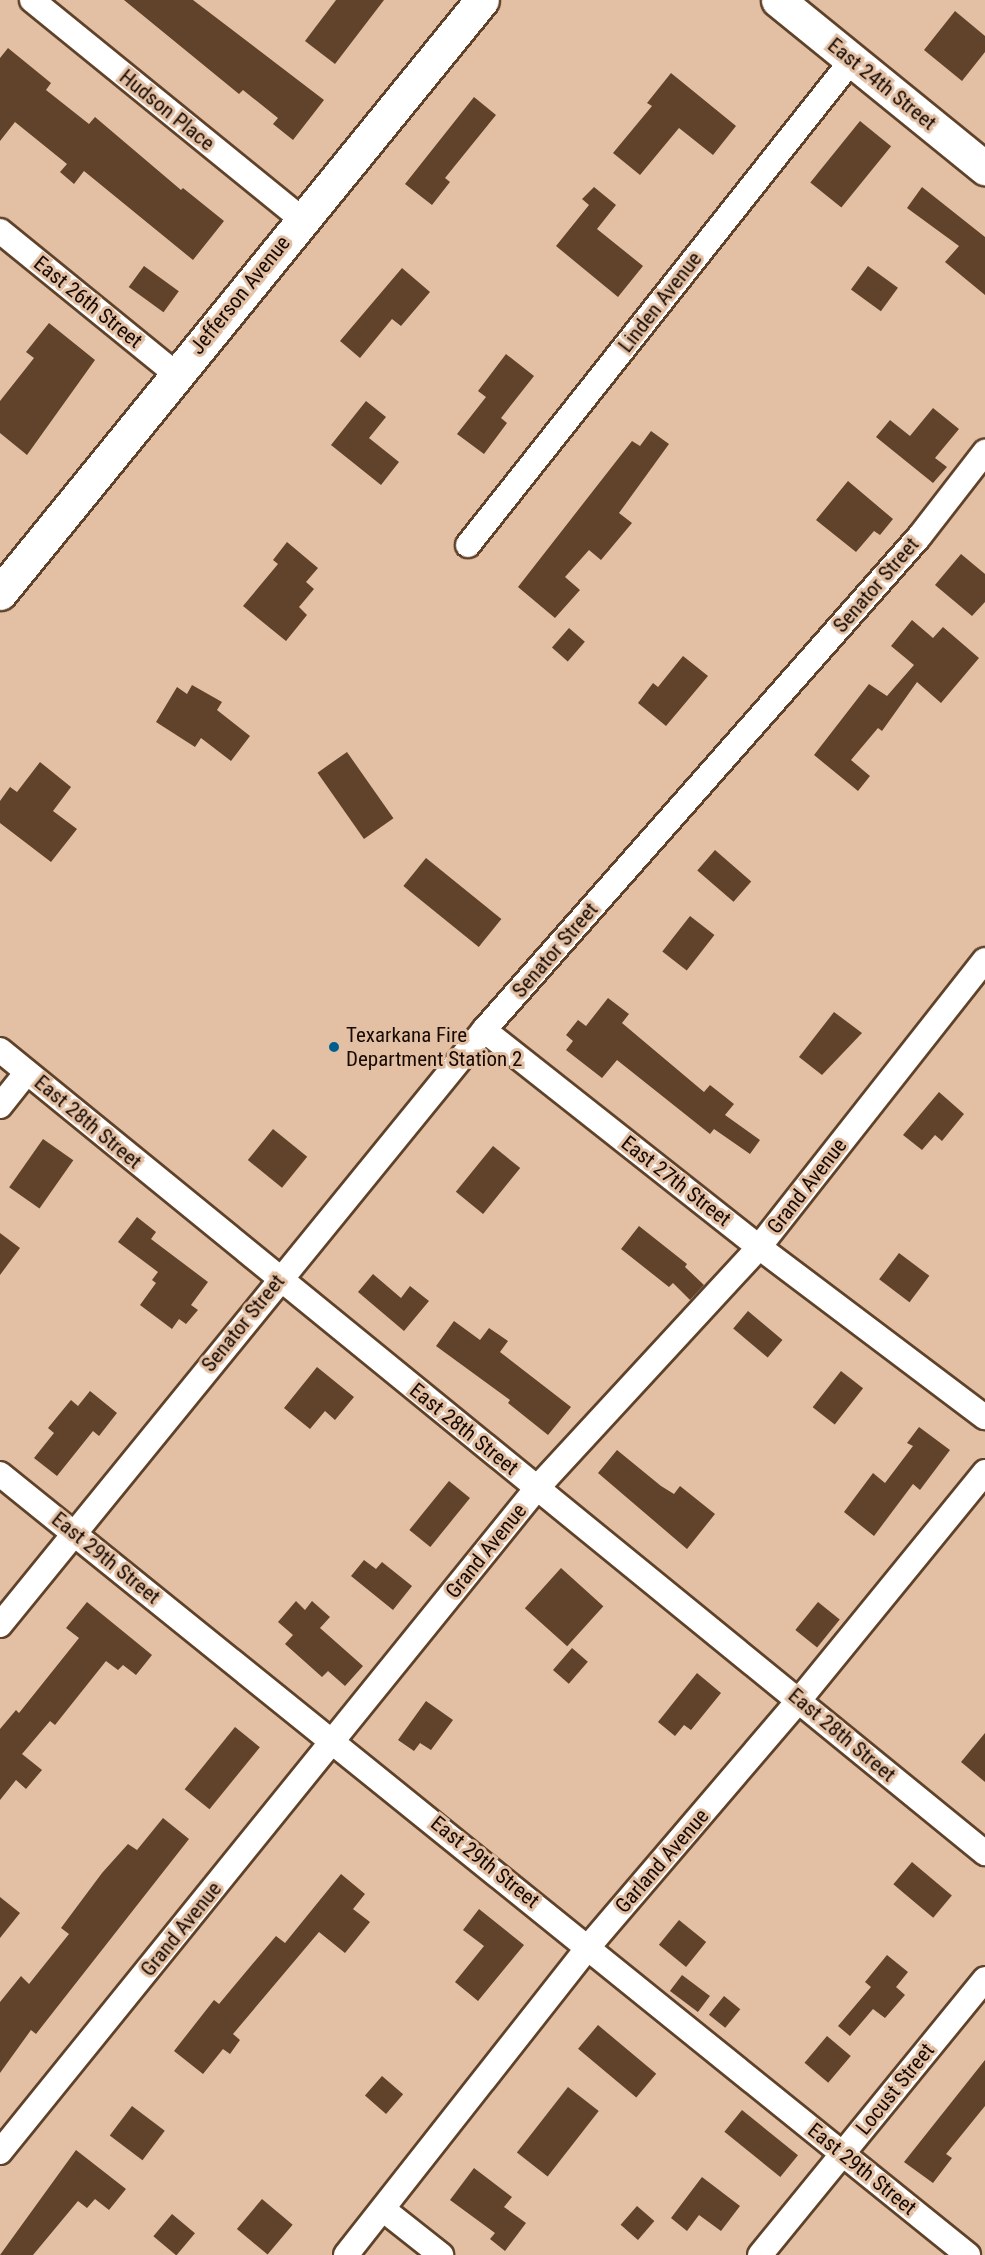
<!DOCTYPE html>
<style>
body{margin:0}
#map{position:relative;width:985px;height:2255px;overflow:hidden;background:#e3c0a4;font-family:"Roboto Condensed",sans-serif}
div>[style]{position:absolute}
.building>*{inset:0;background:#60432a;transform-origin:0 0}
.roads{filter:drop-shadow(2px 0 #5f4229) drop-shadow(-2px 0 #5f4229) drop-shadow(0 2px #5f4229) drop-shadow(0 -2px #5f4229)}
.street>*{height:24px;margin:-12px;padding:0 12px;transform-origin:12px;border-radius:12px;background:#fff}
.secondary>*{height:33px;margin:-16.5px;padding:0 16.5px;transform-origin:16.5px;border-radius:16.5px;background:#fff}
.dots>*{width:16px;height:16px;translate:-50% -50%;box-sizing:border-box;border:3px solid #e3c0a4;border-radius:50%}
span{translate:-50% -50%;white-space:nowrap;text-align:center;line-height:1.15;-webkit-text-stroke:6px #e3c0a4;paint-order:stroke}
.street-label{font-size:21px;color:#160a03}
.poi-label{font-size:21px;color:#160a03}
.left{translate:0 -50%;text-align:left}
</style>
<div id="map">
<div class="building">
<div style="clip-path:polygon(124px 0,193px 0,324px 100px,293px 140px,273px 124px,278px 118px,243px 90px,239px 94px)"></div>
<div style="clip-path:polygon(336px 0,384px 0,335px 64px,305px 41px)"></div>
<div style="clip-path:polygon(955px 11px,985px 36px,985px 52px,962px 81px,924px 50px)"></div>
<div style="clip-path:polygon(8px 48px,51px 83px,46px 90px,89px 124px,95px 117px,181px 190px,183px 188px,224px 221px,193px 260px,84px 171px,74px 184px,60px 172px,67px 164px,15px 122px,0 141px,0 58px)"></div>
<div style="clip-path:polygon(671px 73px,736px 126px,713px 155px,679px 128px,640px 175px,613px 153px,652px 106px,647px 103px)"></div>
<div style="clip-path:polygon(474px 97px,496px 115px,445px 178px,450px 182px,432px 205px,405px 184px)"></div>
<div style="left:860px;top:121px;width:40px;height:79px;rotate:39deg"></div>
<div style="clip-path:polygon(594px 187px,616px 205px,597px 229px,643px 266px,618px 297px,556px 246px,589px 205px,582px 199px)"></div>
<div style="clip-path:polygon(922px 187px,985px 237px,985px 295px,945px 262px,959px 246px,907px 208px)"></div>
<div style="left:144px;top:266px;width:43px;height:26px;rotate:36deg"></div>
<div style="left:868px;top:266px;width:37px;height:29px;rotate:36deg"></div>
<div style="clip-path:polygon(402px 268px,430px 292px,401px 326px,392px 319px,360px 358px,340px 341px)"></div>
<div style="clip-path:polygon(49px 323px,95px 360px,27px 455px,0 433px,0 401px,34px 358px,26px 352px)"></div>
<div style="clip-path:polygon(506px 354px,534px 376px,501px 418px,507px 423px,484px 454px,457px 434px,486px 397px,478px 391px)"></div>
<div style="clip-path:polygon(366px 401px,386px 417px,369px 438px,399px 462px,381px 485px,331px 445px)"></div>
<div style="clip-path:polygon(933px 408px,959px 429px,935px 458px,947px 467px,933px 483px,876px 437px,890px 420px,910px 436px)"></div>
<div style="clip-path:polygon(651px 431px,669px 444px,619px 513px,632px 523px,601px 560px,589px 550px,565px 577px,580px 590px,555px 618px,518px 587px,632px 441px,640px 446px)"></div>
<div style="clip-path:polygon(848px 481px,893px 519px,880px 535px,874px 531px,856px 552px,816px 520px)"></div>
<div style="clip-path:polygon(287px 542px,318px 568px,306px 582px,314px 589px,299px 607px,307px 615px,286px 641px,243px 606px,278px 564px,273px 560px)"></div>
<div style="clip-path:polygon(961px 554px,985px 574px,985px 602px,972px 616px,935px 585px)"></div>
<div style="clip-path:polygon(912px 620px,933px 638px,943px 627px,979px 658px,941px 703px,917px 682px,882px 731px,878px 728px,851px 760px,870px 776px,858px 791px,814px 755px,869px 684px,887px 696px,914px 665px,891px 646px)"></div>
<div style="left:569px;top:628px;width:21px;height:26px;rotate:41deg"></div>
<div style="clip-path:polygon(683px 656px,708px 676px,666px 726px,638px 703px,653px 683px,658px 687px)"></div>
<div style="clip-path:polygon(192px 685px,222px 702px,217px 710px,250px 736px,231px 761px,201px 738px,195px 747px,156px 722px,177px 687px,187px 694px)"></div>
<div style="left:347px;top:752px;width:81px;height:36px;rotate:55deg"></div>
<div style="clip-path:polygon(40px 762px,71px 787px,53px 811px,77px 829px,51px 862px,0 823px,0 801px,10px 787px,17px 792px)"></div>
<div style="left:715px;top:850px;width:48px;height:27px;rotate:41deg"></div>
<div style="left:426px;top:858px;width:97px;height:36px;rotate:39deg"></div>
<div style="left:690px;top:916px;width:31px;height:45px;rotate:38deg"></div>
<div style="clip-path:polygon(608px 998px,629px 1014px,622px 1023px,704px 1092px,710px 1085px,734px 1104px,725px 1115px,760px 1140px,750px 1154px,714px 1129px,710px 1134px,617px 1060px,602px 1078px,566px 1050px,573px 1041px,566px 1035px,578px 1020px,586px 1026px)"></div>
<div style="clip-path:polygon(834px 1012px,862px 1033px,822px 1075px,799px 1057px)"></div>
<div style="clip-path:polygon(939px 1092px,964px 1114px,942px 1141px,935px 1135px,922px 1150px,903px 1135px)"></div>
<div style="left:273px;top:1129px;width:44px;height:40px;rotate:39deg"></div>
<div style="left:43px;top:1139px;width:37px;height:59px;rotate:35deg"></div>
<div style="left:493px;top:1146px;width:35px;height:59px;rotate:39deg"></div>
<div style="clip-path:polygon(137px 1217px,156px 1232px,151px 1239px,208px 1282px,191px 1305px,198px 1310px,186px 1324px,179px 1319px,172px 1329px,140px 1305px,156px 1283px,152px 1280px,158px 1272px,118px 1242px)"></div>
<div style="clip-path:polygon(639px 1226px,687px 1264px,685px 1267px,704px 1285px,690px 1300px,673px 1283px,669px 1287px,621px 1249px)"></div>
<div style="clip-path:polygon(0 1233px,20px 1248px,0 1275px)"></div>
<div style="left:899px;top:1253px;width:38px;height:33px;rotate:37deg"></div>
<div style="clip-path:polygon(373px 1274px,401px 1298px,410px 1286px,429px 1301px,404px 1331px,358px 1292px)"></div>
<div style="left:748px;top:1311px;width:45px;height:23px;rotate:40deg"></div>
<div style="clip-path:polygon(454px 1321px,480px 1340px,489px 1328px,508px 1341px,500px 1352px,571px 1407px,548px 1435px,508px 1403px,510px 1400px,436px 1346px)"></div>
<div style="clip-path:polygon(317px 1367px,354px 1397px,335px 1420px,325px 1411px,310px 1429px,284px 1408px)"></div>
<div style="left:841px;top:1371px;width:28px;height:46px;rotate:38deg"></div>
<div style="clip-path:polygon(90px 1391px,117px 1413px,99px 1436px,93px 1431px,57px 1476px,34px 1458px,54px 1433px,48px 1428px,71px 1400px,78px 1406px)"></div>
<div style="clip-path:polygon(919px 1427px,950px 1450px,920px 1490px,913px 1484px,874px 1536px,844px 1512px,873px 1473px,885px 1483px,913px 1446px,907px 1443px)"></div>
<div style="clip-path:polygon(617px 1450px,661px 1486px,674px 1494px,680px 1486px,715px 1514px,687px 1549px,598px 1473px)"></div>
<div style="left:449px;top:1481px;width:27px;height:63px;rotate:39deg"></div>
<div style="clip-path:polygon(364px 1560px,376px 1569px,382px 1562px,412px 1586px,393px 1610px,351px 1576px)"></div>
<div style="left:561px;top:1568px;width:57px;height:54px;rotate:42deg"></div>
<div style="clip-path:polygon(296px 1601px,305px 1610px,312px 1601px,330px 1617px,320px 1628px,363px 1666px,345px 1686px,328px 1671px,322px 1677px,285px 1644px,293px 1635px,278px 1622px)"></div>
<div style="clip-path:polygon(87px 1602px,152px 1655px,136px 1675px,123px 1665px,118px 1670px,106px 1661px,55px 1725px,50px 1721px,22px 1754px,42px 1770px,26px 1789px,16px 1780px,0 1800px,0 1729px,16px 1710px,19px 1713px,79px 1638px,66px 1628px)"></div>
<div style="left:818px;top:1602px;width:28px;height:36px;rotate:39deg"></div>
<div style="left:572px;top:1648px;width:21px;height:29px;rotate:41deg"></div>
<div style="clip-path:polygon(697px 1673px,721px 1693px,691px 1730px,684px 1725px,675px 1736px,658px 1722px)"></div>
<div style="clip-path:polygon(426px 1701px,453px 1720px,431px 1750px,420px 1743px,414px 1751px,398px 1740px)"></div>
<div style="left:235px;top:1727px;width:32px;height:80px;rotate:39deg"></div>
<div style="clip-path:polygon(985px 1733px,985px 1782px,961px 1762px)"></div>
<div style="clip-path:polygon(163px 1818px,189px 1839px,36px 2034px,31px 2030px,0 2073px,0 2002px,21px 1976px,29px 1984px,69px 1934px,61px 1928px,102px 1873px,128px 1844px,137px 1850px)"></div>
<div style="left:912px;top:1862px;width:52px;height:29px;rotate:40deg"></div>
<div style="clip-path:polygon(341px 1874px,365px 1894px,353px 1909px,370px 1922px,345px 1953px,319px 1932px,233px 2034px,240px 2040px,230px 2054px,223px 2049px,203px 2074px,174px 2051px,214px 2000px,219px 2004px,276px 1936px,285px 1943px)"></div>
<div style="clip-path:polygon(0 1897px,20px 1913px,0 1938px)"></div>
<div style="clip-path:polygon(479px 1909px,524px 1945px,478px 2001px,455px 1982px,484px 1946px,463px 1930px)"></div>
<div style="left:679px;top:1920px;width:35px;height:32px;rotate:39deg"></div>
<div style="clip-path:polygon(887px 1955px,908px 1972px,896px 1987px,905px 1995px,885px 2018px,873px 2009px,850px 2036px,838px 2026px,871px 1987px,865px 1982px)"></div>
<div style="left:682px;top:1975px;width:35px;height:20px;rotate:37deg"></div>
<div style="left:724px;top:1996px;width:21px;height:24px;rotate:39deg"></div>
<div style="left:598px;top:2025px;width:76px;height:31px;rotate:40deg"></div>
<div style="left:827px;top:2036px;width:31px;height:35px;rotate:40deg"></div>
<div style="clip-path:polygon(985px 2060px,985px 2106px,946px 2154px,952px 2158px,933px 2183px,904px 2162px)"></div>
<div style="left:382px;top:2076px;width:28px;height:26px;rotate:41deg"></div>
<div style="left:568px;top:2087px;width:39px;height:83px;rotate:38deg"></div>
<div style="left:132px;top:2106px;width:41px;height:37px;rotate:37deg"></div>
<div style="left:742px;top:2110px;width:72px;height:28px;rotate:39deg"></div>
<div style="clip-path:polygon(76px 2150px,126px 2189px,109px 2210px,95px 2199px,87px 2208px,78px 2201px,33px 2255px,0 2255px)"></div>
<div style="clip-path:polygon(474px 2168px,512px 2197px,504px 2207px,526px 2223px,505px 2251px,490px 2239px,495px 2233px,450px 2200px)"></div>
<div style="clip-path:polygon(702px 2177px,740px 2206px,721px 2231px,699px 2215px,687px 2231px,671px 2218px)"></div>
<div style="left:262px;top:2199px;width:40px;height:39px;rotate:40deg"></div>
<div style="left:637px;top:2206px;width:23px;height:25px;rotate:41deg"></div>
<div style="left:172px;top:2214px;width:30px;height:29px;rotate:40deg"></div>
</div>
<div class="roads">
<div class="street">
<div style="left:32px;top:0;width:347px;rotate:39.1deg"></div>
<div style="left:0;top:231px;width:227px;rotate:39.1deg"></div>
<div style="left:468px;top:545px;width:619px;rotate:-51.63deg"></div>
<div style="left:484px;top:1030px;width:350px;rotate:38.3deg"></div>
<div style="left:759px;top:1247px;width:283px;rotate:37deg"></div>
<div style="left:0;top:1050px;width:1271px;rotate:39.19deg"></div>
<div style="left:0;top:1106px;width:43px;rotate:-51.5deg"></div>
<div style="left:0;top:1474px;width:1244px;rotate:38.9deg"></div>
<div style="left:0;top:1625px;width:767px;rotate:-50.87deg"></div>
<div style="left:484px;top:1030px;width:657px;rotate:-48.58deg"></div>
<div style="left:919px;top:537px;width:108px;rotate:-52.2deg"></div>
<div style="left:0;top:2152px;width:854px;rotate:-51.04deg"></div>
<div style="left:537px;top:1488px;width:328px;rotate:-47.3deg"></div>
<div style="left:759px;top:1247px;width:365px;rotate:-51.8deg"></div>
<div style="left:384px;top:2210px;width:73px;rotate:38.3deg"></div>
<div style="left:346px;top:2255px;width:393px;rotate:-51.8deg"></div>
<div style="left:589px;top:1946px;width:325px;rotate:-49.5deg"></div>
<div style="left:800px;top:1699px;width:293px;rotate:-50.8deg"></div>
<div style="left:760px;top:2255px;width:356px;rotate:-50.8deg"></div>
</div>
<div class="secondary">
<div style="left:778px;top:0;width:267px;rotate:39.1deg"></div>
<div style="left:0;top:593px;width:764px;rotate:-50.9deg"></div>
</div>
</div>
<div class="dots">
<div style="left:334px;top:1047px;background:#005e8f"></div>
</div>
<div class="street-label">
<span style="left:882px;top:84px;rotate:39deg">East 24th Street</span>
<span style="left:167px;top:110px;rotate:39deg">Hudson Place</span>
<span style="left:240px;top:295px;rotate:-51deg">Jefferson Avenue</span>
<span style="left:88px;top:302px;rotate:39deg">East 26th Street</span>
<span style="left:660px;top:302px;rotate:-52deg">Linden Avenue</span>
<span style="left:876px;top:585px;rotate:-49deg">Senator Street</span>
<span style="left:555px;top:950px;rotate:-49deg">Senator Street</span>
<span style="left:88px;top:1122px;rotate:40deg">East 28th Street</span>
<span style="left:676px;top:1181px;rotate:38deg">East 27th Street</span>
<span style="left:807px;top:1186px;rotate:-52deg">Grand Avenue</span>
<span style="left:243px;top:1323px;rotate:-51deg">Senator Street</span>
<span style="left:464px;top:1429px;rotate:39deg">East 28th Street</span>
<span style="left:486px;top:1551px;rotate:-51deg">Grand Avenue</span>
<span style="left:106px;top:1558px;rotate:39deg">East 29th Street</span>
<span style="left:842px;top:1735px;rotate:40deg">East 28th Street</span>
<span style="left:662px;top:1861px;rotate:-49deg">Garland Avenue</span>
<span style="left:485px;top:1862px;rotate:39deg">East 29th Street</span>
<span style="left:181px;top:1929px;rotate:-51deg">Grand Avenue</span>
<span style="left:895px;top:2089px;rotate:-51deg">Locust Street</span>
<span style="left:862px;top:2169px;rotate:39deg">East 29th Street</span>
</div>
<div class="poi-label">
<span class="left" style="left:346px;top:1047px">Texarkana Fire<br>Department Station 2</span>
</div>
</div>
